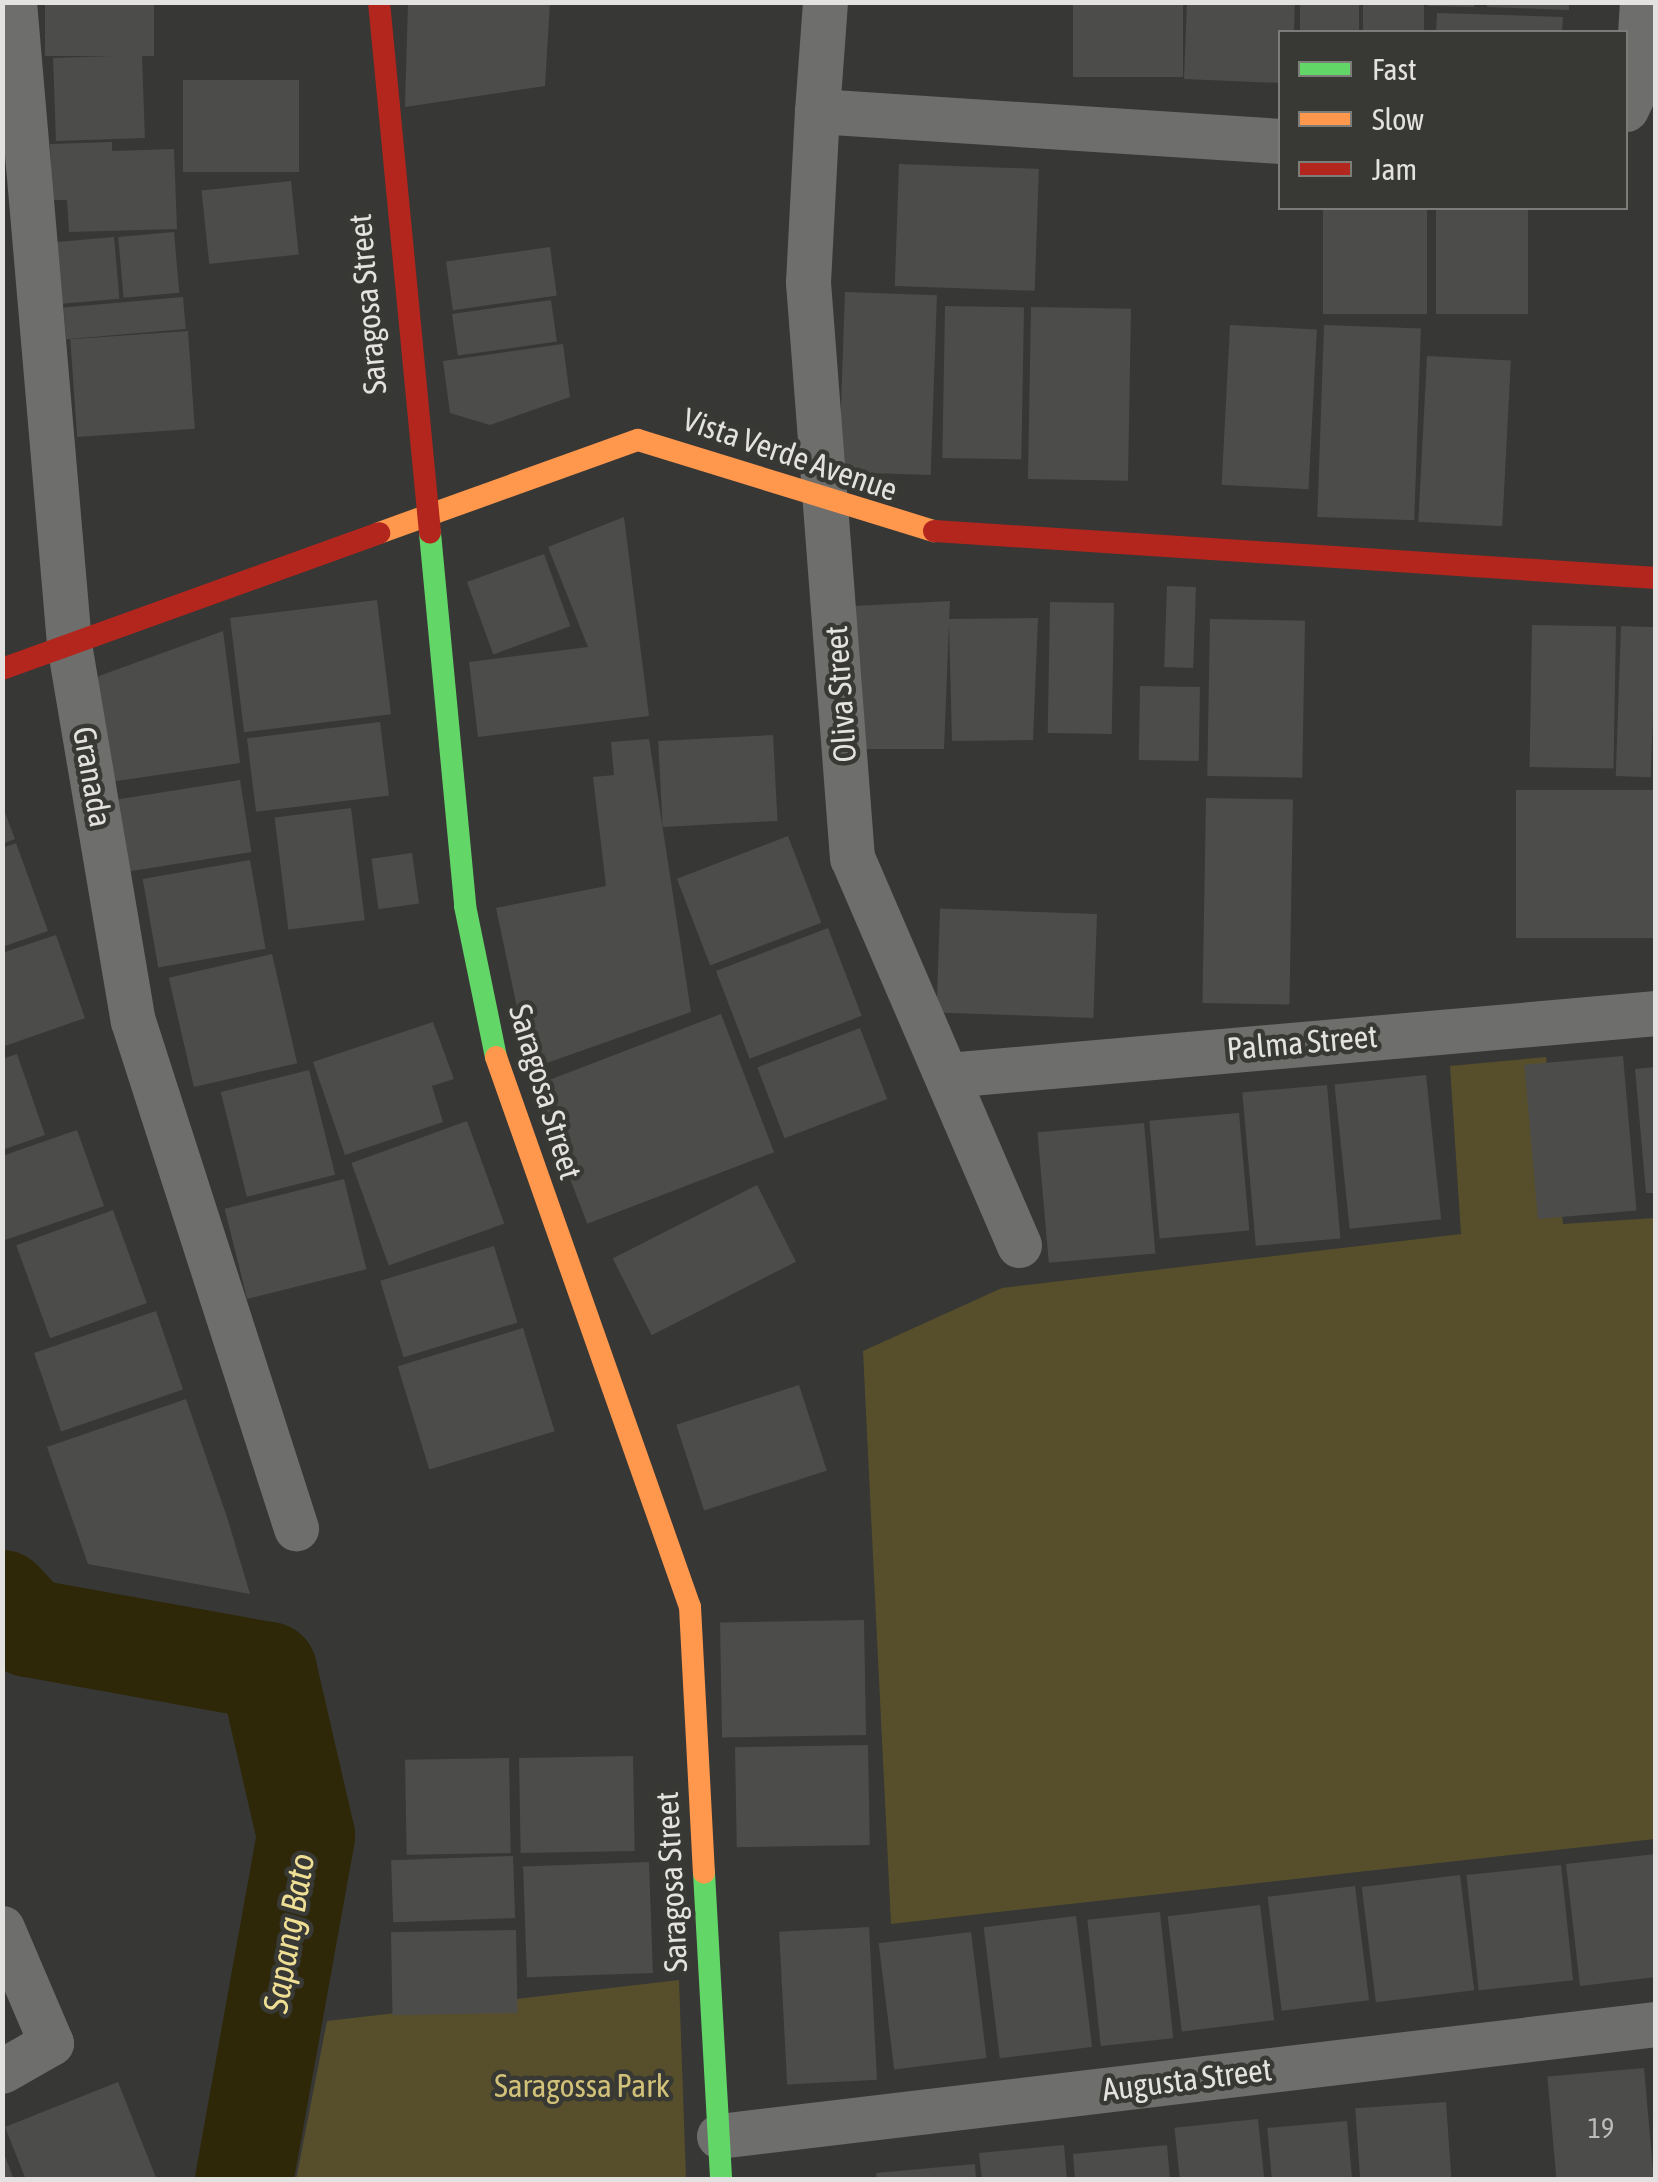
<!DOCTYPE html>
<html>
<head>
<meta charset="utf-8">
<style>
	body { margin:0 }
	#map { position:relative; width:1658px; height:2182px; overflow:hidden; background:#373735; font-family:"Asap Condensed",sans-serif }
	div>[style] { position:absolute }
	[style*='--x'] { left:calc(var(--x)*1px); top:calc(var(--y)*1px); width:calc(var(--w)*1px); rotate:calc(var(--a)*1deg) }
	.green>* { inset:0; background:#574f2b }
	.river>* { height:98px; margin:-49px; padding:0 49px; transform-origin:49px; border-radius:49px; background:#2e2808 }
	.building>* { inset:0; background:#4c4c4a; transform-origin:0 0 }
	.street>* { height:45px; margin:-22.5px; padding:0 22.5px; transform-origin:22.5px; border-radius:22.5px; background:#6e6e6d }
	.fast>* { height:22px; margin:-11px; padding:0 11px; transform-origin:11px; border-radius:11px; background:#63d668 }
	.slow>* { height:22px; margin:-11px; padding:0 11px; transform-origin:11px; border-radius:11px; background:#ff974d }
	.jam>* { height:22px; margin:-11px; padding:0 11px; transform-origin:11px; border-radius:11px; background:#b3261e }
	span { translate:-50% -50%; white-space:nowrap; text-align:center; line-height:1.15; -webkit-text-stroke:9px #383834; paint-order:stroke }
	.number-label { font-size:28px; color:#bdbcba }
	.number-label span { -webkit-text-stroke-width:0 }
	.street-label { font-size:32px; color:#e3e2e0 }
	.park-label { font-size:32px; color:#d2c279 }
	.water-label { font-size:35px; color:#efdf95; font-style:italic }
	.frame { position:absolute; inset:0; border:5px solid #e3e2e0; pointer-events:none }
	.legend { position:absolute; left:1278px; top:30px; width:350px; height:180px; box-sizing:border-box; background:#383834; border:2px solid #7c7c79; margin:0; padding:12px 18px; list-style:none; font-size:30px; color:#e3e2e0 }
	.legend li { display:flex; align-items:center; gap:20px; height:50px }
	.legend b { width:50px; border:2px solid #7c7c79 }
</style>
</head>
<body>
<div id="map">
	<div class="green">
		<i style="clip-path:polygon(1546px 1057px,1563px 1224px,1655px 1218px,1655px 1839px,891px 1924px,863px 1351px,1002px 1288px,1461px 1234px,1450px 1066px)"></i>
		<i style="clip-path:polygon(679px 1980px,686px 2179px,296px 2180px,327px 2021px)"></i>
	</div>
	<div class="river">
		<i style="--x:2;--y:1599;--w:40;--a:47"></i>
		<i style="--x:29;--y:1628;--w:243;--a:10.2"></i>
		<i style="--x:268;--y:1671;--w:169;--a:77"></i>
		<i style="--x:306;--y:1836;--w:350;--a:100.2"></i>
	</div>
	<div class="building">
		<i style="left:45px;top:2px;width:109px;height:54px"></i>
		<i style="clip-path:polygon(408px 2px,550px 2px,545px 86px,405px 107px)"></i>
		<i style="left:1073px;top:2px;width:110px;height:75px"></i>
		<i style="clip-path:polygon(1187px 2px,1295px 2px,1294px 32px,1280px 32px,1280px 83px,1184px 79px)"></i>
		<i style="left:1300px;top:2px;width:59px;height:30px"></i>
		<i style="left:1363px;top:2px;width:61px;height:30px"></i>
		<i style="clip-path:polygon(1428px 2px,1475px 2px,1474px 7px,1428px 6px)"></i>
		<i style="clip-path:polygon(1487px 2px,1569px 2px,1569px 10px,1487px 7px)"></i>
		<i style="clip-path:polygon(1437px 13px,1563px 17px,1562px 32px,1436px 32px)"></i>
		<i style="left:142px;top:55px;width:83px;height:89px;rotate:88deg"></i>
		<i style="left:183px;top:80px;width:116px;height:92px"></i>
		<i style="clip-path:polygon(112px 142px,112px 151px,174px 149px,177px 229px,69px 232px,67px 200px,52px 200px,50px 144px)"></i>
		<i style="left:899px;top:164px;width:140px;height:122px;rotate:2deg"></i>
		<i style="left:291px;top:181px;width:74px;height:90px;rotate:84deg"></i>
		<i style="left:1323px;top:208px;width:104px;height:106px"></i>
		<i style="left:1436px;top:208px;width:92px;height:106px"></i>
		<i style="left:174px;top:232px;width:61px;height:56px;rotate:85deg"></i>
		<i style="left:114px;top:237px;width:62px;height:63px;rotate:85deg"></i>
		<i style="left:550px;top:247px;width:49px;height:105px;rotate:82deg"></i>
		<i style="left:845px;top:292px;width:92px;height:180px;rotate:2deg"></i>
		<i style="left:183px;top:297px;width:32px;height:120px;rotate:85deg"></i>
		<i style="left:551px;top:300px;width:42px;height:100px;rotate:82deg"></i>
		<i style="left:945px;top:306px;width:79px;height:152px;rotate:1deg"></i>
		<i style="left:1031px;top:307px;width:100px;height:172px;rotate:1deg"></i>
		<i style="left:1230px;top:325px;width:87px;height:160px;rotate:3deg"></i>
		<i style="left:1324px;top:325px;width:97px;height:192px;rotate:2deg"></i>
		<i style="left:188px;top:331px;width:98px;height:118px;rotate:86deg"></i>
		<i style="clip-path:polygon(563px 344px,570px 397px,490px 425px,450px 413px,443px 361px)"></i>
		<i style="left:1427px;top:356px;width:84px;height:166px;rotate:3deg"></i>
		<i style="clip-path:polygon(624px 517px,649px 716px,478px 737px,469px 662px,588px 647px,548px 547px)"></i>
		<i style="left:544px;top:554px;width:77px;height:82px;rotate:70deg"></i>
		<i style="left:1167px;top:586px;width:29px;height:81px;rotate:2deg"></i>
		<i style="left:377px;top:600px;width:115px;height:148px;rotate:83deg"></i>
		<i style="clip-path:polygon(950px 601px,949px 619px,1038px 618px,1033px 740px,952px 741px,949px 624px,944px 749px,854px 749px,853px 606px)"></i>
		<i style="left:1050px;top:602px;width:64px;height:131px;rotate:1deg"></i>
		<i style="left:1210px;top:619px;width:95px;height:157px;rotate:1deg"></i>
		<i style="left:1532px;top:625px;width:84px;height:142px;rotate:1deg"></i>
		<i style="left:1621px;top:626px;width:35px;height:150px;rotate:2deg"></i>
		<i style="clip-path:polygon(223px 631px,240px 763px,103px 783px,85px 707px,99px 676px)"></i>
		<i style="left:1140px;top:686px;width:60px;height:74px;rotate:1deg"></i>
		<i style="left:380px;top:722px;width:74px;height:134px;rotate:83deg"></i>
		<i style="left:773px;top:735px;width:86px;height:115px;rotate:87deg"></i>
		<i style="clip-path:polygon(649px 739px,691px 1012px,530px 1069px,496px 908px,606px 886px,593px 777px,614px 775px,611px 742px)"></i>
		<i style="left:240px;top:780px;width:73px;height:123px;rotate:81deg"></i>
		<i style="left:1656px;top:790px;width:148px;height:140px;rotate:90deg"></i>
		<i style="left:1206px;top:798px;width:87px;height:205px;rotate:1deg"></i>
		<i style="clip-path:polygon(2px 805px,15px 839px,2px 844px)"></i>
		<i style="left:351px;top:808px;width:113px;height:77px;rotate:83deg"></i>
		<i style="left:788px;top:836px;width:93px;height:119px;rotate:69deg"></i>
		<i style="clip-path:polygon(16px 843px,48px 931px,2px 947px,2px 848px)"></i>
		<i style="left:412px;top:853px;width:51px;height:41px;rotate:82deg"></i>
		<i style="left:250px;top:860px;width:90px;height:109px;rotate:80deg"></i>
		<i style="left:1097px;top:914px;width:104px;height:157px;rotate:92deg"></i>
		<i style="left:828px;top:928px;width:94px;height:120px;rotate:69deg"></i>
		<i style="clip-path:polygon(56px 935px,85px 1018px,2px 1047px,2px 953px)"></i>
		<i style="left:272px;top:954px;width:112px;height:106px;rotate:77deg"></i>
		<i style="left:721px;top:1014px;width:148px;height:200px;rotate:69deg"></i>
		<i style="clip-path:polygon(433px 1022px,454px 1079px,432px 1086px,443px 1122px,345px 1155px,313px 1062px)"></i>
		<i style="left:860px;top:1028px;width:76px;height:110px;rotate:69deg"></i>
		<i style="clip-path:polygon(17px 1054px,45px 1135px,2px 1150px,2px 1059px)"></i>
		<i style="left:1623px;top:1056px;width:155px;height:99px;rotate:85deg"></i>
		<i style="clip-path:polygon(1656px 1067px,1656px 1193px,1646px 1193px,1635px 1069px)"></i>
		<i style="left:309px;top:1070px;width:108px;height:91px;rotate:76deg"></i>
		<i style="left:1426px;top:1075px;width:145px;height:92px;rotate:84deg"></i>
		<i style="left:1327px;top:1085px;width:154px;height:85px;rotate:85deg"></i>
		<i style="left:1239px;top:1113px;width:118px;height:90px;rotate:85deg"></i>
		<i style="left:467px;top:1121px;width:109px;height:123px;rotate:70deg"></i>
		<i style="left:1144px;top:1123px;width:131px;height:107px;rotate:85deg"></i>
		<i style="clip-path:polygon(77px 1130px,104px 1206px,2px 1241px,2px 1156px)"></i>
		<i style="left:344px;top:1179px;width:93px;height:123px;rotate:76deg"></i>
		<i style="left:757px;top:1185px;width:86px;height:162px;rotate:63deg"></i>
		<i style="left:113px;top:1210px;width:99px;height:103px;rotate:70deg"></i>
		<i style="left:494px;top:1246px;width:80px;height:119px;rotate:73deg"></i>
		<i style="left:156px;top:1311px;width:83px;height:129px;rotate:71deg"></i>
		<i style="left:523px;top:1328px;width:108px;height:131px;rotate:73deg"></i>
		<i style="left:799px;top:1385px;width:90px;height:129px;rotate:72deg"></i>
		<i style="clip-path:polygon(186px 1399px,227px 1517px,250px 1594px,88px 1564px,47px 1447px)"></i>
		<i style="left:864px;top:1620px;width:115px;height:144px;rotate:89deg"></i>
		<i style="left:868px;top:1745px;width:100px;height:133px;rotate:89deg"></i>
		<i style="left:633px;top:1756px;width:95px;height:114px;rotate:89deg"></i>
		<i style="left:509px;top:1758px;width:95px;height:104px;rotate:89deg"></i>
		<i style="clip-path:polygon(1656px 1854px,1656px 1977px,1580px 1986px,1566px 1864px)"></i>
		<i style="left:513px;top:1856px;width:62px;height:122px;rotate:88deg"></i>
		<i style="left:649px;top:1862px;width:111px;height:126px;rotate:88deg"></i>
		<i style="left:1561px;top:1865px;width:116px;height:95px;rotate:84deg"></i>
		<i style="left:1460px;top:1875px;width:116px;height:99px;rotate:83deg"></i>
		<i style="left:1355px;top:1886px;width:115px;height:88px;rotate:83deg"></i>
		<i style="left:1260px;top:1905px;width:116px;height:93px;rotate:83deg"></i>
		<i style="left:1160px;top:1912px;width:127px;height:73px;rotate:84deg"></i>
		<i style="left:1076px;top:1916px;width:132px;height:93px;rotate:83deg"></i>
		<i style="left:869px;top:1927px;width:153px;height:90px;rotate:87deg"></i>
		<i style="left:516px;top:1930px;width:83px;height:125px;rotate:89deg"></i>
		<i style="left:971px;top:1932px;width:127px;height:93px;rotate:83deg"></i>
		<i style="left:1644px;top:2068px;width:112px;height:97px;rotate:85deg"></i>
		<i style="clip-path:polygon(118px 2082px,157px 2180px,26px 2180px,5px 2127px)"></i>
		<i style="left:1446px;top:2102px;width:78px;height:91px;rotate:86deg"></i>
		<i style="left:1258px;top:2119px;width:61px;height:84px;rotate:84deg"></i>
		<i style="left:1347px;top:2121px;width:59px;height:80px;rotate:85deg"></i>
		<i style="clip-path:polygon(1064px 2145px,1067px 2180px,982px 2180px,979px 2153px)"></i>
		<i style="clip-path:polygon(1167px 2145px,1170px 2180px,1075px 2180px,1073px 2154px)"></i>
		<i style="clip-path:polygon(2px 2151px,3px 2151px,14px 2180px,2px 2180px)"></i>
		<i style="clip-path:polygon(975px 2164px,976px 2180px,877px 2180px,876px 2173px)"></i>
	</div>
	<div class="street">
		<i style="--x:14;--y:2;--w:644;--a:85.1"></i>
		<i style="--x:69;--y:644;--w:382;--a:80.4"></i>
		<i style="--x:133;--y:1021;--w:533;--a:72.18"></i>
		<i style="--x:1626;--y:109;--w:26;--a:-65"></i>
		<i style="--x:1637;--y:85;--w:83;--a:-86.6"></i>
		<i style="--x:817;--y:111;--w:109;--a:-85.8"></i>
		<i style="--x:948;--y:1075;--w:711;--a:-5"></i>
		<i style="--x:1019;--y:1245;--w:421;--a:-113.3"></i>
		<i style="--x:852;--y:858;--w:578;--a:-94.37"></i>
		<i style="--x:808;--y:282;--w:171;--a:-87"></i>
		<i style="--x:817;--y:111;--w:464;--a:3.7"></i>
		<i style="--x:2;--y:1928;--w:125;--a:66.9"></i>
		<i style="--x:51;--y:2043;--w:56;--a:150.3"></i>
		<i style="--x:719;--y:2136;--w:944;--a:-6.82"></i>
	</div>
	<div class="fast">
		<i style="--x:430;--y:533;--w:375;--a:84.6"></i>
		<i style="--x:465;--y:906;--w:154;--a:78.4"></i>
		<i style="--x:704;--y:1873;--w:307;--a:86.8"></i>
	</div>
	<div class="slow">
		<i style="--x:379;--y:533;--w:275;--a:-19.8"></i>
		<i style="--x:638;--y:440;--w:310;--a:17.1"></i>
		<i style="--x:496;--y:1057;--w:583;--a:70.57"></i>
		<i style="--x:690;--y:1607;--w:266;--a:87"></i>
	</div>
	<div class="jam">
		<i style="--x:379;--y:2;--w:533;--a:84.51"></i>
		<i style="--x:934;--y:531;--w:724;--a:3.72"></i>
		<i style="--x:2;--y:669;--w:401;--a:-19.8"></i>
	</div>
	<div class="number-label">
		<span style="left:1601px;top:2128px">19</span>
	</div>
	<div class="street-label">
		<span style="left:368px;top:304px;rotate:-95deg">Saragosa Street</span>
		<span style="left:790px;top:455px;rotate:19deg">Vista Verde Avenue</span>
		<span style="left:841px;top:694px;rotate:-94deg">Oliva Street</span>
		<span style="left:92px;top:777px;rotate:80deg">Granada</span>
		<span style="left:1302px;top:1043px;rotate:-5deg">Palma Street</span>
		<span style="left:545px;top:1092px;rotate:73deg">Saragosa Street</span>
		<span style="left:672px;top:1882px;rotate:-93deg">Saragosa Street</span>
		<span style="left:1187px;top:2080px;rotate:-7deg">Augusta Street</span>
	</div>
	<div class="park-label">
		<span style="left:582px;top:2086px">Saragossa Park</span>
	</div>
	<div class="water-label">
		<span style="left:288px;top:1933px;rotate:-80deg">Sapang Bato</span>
	</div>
	<div class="frame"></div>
	<ul class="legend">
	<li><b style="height:12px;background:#63d668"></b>Fast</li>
	<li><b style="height:12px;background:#ff974d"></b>Slow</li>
	<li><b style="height:12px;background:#b3261e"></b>Jam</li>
	</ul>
</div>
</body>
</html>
